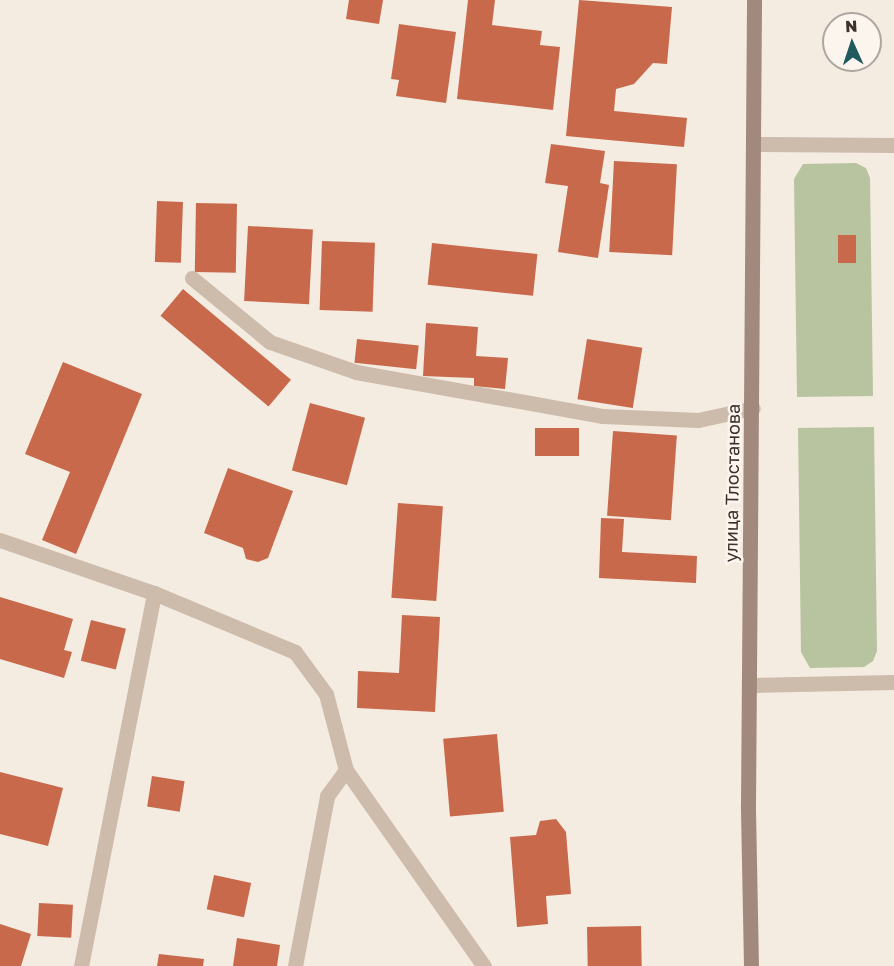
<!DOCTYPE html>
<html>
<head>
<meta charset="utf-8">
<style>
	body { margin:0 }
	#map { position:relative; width:894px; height:966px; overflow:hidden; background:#f4ebe1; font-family:"Golos Text",sans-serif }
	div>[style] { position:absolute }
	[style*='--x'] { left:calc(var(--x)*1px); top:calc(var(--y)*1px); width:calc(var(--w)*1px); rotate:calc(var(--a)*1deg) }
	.green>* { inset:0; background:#b8c4a0 }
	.building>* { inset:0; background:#c8694b; transform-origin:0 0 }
	.lane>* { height:15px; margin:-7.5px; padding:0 7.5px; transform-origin:7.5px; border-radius:7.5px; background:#cdbbac }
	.secondary>* { height:15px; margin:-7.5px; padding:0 7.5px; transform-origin:7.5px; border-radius:7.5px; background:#a18a7d }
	span { translate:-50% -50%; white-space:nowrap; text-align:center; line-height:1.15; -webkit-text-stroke:5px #fbf5ee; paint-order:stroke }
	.street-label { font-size:18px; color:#3b302b }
	.north { position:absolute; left:822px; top:12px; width:60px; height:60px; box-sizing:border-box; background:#fbf5ee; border:2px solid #aea6a0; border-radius:50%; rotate:357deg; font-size:16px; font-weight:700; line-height:24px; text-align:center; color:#3b302b }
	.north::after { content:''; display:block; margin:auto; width:21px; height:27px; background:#1f5a5e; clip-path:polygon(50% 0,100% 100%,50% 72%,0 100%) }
</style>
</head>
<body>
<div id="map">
	<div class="green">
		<i style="clip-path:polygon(856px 163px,866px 168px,870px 178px,873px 396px,797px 397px,794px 179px,803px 164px)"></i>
		<i style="clip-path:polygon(874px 427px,877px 651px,873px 661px,864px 667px,810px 668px,801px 652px,798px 428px)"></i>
	</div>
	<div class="building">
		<i style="clip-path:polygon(349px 0,383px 0,379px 24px,346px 19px)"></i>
		<i style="clip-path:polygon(468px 0,495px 0,492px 25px,542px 31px,540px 45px,560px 47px,553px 110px,457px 99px)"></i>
		<i style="clip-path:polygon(579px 0,672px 7px,667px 64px,653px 63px,634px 84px,616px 89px,614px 111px,687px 118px,684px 147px,566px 136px)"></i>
		<i style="clip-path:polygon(399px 24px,456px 32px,446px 103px,396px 96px,399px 80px,391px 79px)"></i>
		<i style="clip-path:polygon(551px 144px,605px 151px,600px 183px,609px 185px,598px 258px,558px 252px,568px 186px,545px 183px)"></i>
		<i style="left:614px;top:161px;width:63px;height:91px;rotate:3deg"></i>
		<i style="left:157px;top:201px;width:26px;height:61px;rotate:2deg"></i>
		<i style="left:196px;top:203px;width:41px;height:69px;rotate:1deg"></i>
		<i style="left:248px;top:226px;width:65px;height:75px;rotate:3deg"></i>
		<i style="left:838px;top:235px;width:18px;height:28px"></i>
		<i style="left:322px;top:241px;width:53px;height:69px;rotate:2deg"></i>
		<i style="left:432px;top:243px;width:106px;height:42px;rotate:6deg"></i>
		<i style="left:183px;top:289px;width:141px;height:35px;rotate:40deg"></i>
		<i style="clip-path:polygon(426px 323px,478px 327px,476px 356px,508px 358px,505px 389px,474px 386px,474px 378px,423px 376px)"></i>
		<i style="left:357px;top:339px;width:62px;height:24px;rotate:6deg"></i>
		<i style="left:587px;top:339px;width:56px;height:61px;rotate:9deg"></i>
		<i style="clip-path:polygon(63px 362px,142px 394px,76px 554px,42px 540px,70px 472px,25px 454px)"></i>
		<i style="left:310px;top:403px;width:57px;height:70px;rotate:15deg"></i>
		<i style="left:535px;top:428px;width:44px;height:28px"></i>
		<i style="left:613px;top:431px;width:64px;height:85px;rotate:4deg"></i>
		<i style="clip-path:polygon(228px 468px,293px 491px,268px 558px,258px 562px,246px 559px,243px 548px,204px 533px)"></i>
		<i style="left:398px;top:503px;width:45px;height:95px;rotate:4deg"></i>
		<i style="clip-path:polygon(601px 518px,624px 519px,622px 552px,697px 556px,696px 583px,599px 578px)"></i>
		<i style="clip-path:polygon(0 597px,73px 619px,64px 650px,72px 652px,64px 678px,0 659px)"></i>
		<i style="clip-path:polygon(402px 615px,440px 617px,435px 712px,357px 708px,358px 671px,399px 673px)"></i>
		<i style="left:91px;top:620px;width:36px;height:42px;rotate:14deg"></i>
		<i style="left:497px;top:734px;width:78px;height:54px;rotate:85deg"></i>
		<i style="clip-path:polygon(0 772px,63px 788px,48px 846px,0 834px)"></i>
		<i style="left:152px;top:776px;width:33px;height:31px;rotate:9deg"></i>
		<i style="clip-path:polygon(556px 819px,566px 832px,571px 894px,546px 896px,548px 924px,517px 927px,510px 837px,536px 835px,540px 821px)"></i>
		<i style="left:214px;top:875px;width:38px;height:35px;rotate:12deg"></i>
		<i style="left:39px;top:903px;width:34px;height:33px;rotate:3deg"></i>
		<i style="clip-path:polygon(0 924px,31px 934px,21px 966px,0 966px)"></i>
		<i style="left:641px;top:926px;width:40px;height:54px;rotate:89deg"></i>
		<i style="clip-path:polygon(237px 938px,280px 945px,277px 966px,233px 966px)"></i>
		<i style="clip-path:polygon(159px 954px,204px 959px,203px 966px,157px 966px)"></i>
	</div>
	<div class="lane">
		<i style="--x:754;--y:144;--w:140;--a:0.4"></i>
		<i style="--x:192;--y:278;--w:101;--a:39.4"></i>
		<i style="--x:270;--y:342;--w:91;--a:19.2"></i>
		<i style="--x:356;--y:372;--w:251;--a:10.1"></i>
		<i style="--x:603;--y:416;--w:95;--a:2.4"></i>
		<i style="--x:698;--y:420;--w:56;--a:-12.3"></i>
		<i style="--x:0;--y:540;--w:163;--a:19"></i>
		<i style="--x:154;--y:593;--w:153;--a:22.7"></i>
		<i style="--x:295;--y:652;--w:52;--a:53.6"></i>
		<i style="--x:326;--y:694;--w:79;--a:75.3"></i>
		<i style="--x:346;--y:770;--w:240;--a:54.9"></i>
		<i style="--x:749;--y:685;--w:145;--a:-1.2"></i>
		<i style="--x:81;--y:966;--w:380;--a:-78.9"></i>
		<i style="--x:295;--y:966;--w:173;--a:-79.3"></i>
		<i style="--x:327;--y:796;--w:32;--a:-54"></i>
	</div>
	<div class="secondary">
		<i style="--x:751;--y:966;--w:161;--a:-91.1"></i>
		<i style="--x:748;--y:805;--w:805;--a:-89.57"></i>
	</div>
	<div class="street-label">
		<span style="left:732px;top:483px;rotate:-89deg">улица Тлостанова</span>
	</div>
	<div class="north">N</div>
</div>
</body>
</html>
